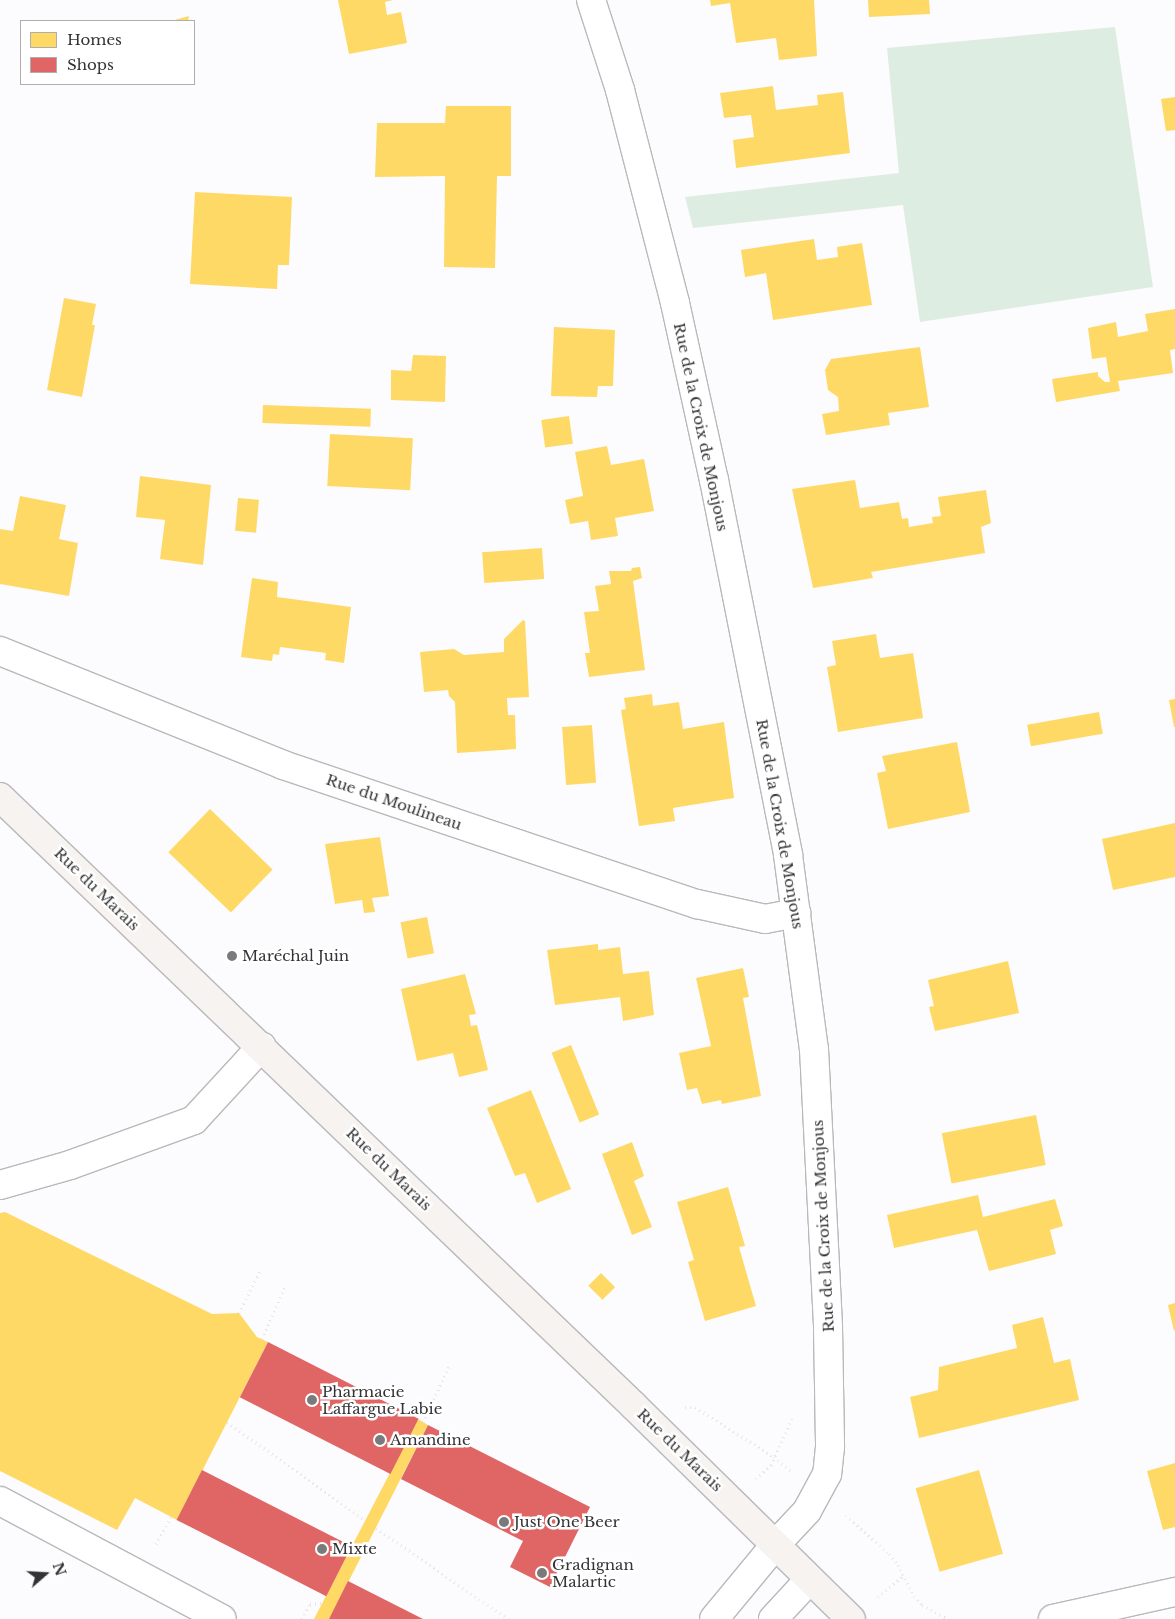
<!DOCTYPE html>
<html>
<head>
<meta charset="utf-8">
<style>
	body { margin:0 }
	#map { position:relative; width:1175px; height:1619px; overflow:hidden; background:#fcfcfe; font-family:"Libre Baskerville",serif }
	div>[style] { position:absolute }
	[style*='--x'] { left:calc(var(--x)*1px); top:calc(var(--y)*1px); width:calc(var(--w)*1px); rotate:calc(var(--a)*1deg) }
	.green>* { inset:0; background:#deede2 }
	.homes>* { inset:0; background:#ffd966; transform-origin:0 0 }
	.shops>* { inset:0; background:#e06666; transform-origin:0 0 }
	.path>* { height:3px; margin-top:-1.5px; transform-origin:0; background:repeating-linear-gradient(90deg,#e6e6e7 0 1px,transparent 0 5px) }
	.roads { filter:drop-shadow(1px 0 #b9b9bb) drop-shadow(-1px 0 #b9b9bb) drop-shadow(0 1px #b9b9bb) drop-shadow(0 -1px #b9b9bb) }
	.minor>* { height:28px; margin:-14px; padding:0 14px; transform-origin:14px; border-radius:14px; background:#fff }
	.major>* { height:28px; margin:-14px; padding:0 14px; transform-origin:14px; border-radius:14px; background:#f6f3f0 }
	.dots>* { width:14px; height:14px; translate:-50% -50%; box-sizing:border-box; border:2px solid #fff; border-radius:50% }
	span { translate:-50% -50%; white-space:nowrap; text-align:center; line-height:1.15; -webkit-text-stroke:5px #fff; paint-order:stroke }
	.street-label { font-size:15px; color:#343436 }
	.poi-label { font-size:15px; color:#343436 }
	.left { translate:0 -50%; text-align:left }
	.legend { position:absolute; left:20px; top:20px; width:175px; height:65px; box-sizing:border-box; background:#fff; border:1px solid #aeaeaf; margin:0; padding:6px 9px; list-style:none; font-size:15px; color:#343436 }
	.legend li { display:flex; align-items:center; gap:10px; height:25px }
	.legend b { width:25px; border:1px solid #aeaeaf }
	.north { position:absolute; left:20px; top:1549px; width:50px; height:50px; -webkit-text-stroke:4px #fff; paint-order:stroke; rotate:71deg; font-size:14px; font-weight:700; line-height:20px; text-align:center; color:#343436 }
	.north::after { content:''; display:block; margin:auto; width:18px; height:22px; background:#343436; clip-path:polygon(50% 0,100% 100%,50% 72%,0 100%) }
</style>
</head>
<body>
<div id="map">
	<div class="green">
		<i style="clip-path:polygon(1115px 27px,1153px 287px,920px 322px,903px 205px,693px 228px,685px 197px,899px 173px,887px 48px)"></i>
	</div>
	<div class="homes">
		<i style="clip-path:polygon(338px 0,393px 0,385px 2px,387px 15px,401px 12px,407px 43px,349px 54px)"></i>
		<i style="clip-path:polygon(710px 0,814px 0,817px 56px,779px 60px,776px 38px,736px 43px,730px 3px,711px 6px)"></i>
		<i style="clip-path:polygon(868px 0,929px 0,930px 14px,869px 17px)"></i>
		<i style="clip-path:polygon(189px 16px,188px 21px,171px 21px)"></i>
		<i style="clip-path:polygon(773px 86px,776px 110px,818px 105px,817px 95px,843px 92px,850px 153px,736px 168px,733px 140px,754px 137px,751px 115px,724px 118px,720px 93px)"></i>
		<i style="clip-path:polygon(1175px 97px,1175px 130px,1166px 131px,1161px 99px)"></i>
		<i style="clip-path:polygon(446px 106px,511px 106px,511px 176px,497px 176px,495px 268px,444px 267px,445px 176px,375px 177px,377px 123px,445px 123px)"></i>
		<i style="clip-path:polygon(195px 192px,292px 197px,289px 265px,278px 265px,277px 289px,190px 284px)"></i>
		<i style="clip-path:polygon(814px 239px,817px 260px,838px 257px,837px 247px,862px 243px,872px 305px,773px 320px,766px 273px,745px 277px,741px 250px)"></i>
		<i style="clip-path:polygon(64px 298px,96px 304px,92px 325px,95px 325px,82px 397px,47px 390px)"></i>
		<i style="clip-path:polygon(1175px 309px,1175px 349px,1170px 350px,1173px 373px,1118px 381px,1120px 391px,1056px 402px,1052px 379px,1098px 372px,1098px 376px,1105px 382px,1110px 382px,1106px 357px,1092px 359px,1088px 328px,1116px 322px,1118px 337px,1148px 331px,1145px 314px)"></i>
		<i style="clip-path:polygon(554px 327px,615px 330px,613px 386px,598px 386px,597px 397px,551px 396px)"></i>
		<i style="clip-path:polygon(920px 347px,929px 407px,888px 413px,890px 425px,826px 435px,822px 414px,839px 411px,838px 397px,828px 390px,825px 370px,831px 359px)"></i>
		<i style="clip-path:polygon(413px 355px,446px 356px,445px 402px,391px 400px,391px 370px,411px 371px)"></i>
		<i style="left:263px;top:405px;width:108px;height:18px;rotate:2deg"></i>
		<i style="left:569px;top:416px;width:28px;height:28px;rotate:82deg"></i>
		<i style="left:330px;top:434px;width:83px;height:52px;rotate:3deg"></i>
		<i style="clip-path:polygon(607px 446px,611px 465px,644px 459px,654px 511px,615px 518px,618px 536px,591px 540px,588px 521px,570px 524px,565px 500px,583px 496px,575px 452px)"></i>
		<i style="clip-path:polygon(140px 476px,211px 485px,203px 565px,160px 559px,165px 520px,136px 517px)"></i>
		<i style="clip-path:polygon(855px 480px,860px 508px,899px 502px,902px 519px,908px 518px,909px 527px,933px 523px,932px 517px,941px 516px,938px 497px,986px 490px,991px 523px,981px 527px,985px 553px,871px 572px,873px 578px,813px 588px,792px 489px)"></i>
		<i style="clip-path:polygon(20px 496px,66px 505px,59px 539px,78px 543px,69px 596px,0 584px,0 529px,13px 531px)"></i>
		<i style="left:238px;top:498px;width:21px;height:33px;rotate:5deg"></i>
		<i style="left:542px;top:548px;width:31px;height:60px;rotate:86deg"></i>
		<i style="clip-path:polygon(640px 567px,642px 578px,633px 581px,645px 670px,589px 677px,585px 653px,590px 653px,584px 612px,599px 611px,595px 586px,611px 584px,609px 571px,631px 571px,632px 568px)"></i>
		<i style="clip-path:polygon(252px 578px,278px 582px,277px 597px,351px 607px,344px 663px,325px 660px,326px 653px,280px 647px,279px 655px,273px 654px,272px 661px,241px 657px)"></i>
		<i style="clip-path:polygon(523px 620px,525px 621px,529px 697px,507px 698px,508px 715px,515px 715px,516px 749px,457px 753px,455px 702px,449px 696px,448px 690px,424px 692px,420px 652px,454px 649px,464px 655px,504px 652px,504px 639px)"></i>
		<i style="clip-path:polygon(876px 634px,880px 658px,913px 653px,923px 718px,838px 732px,827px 667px,836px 665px,832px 641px)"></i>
		<i style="clip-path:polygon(652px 694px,653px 706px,679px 702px,683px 729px,724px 722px,734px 798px,673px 808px,675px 821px,639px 826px,621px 710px,626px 709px,624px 698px)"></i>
		<i style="clip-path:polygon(1175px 699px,1175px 727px,1174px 727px,1169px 700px)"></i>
		<i style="left:1099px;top:712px;width:22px;height:73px;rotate:80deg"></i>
		<i style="left:592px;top:725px;width:58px;height:30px;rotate:86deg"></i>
		<i style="clip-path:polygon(957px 742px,970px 812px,888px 829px,877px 773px,886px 771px,882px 756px)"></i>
		<i style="left:210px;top:809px;width:87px;height:60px;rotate:44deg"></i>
		<i style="clip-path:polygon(1175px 823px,1175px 877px,1113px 890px,1102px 839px)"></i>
		<i style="clip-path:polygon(380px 837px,389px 896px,372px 898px,375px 912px,364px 913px,362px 900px,335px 904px,325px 844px)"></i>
		<i style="left:427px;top:917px;width:37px;height:27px;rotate:79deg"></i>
		<i style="clip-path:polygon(598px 944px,598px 950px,620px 947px,623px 974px,649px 971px,654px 1015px,623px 1021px,620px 997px,555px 1005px,547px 950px)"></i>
		<i style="clip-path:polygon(1008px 961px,1019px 1013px,935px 1031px,929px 1007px,934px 1006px,928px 980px)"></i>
		<i style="clip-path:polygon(743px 968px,749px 997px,743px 998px,761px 1096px,722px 1104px,721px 1100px,702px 1104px,697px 1088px,687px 1090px,679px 1053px,711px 1046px,696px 978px)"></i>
		<i style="clip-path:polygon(465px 974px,476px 1014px,469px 1015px,471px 1026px,477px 1025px,488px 1070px,459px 1077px,453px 1053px,417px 1061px,401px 989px)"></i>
		<i style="left:571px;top:1045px;width:75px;height:21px;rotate:68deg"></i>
		<i style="clip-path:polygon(531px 1090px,571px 1189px,537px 1203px,525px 1173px,515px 1176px,487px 1108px)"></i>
		<i style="left:1036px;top:1115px;width:51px;height:96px;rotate:79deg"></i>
		<i style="clip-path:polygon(632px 1142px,644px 1176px,634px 1181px,652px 1227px,632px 1235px,602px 1154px)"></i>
		<i style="clip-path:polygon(728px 1187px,745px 1246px,739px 1247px,756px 1306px,705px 1321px,688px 1262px,694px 1260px,677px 1202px)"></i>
		<i style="clip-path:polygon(978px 1195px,983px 1217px,1055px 1199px,1063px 1226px,1050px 1230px,1056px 1254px,989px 1271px,977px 1230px,894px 1248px,887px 1215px)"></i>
		<i style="clip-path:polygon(5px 1212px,212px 1314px,239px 1313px,257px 1337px,268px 1342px,177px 1520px,135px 1498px,117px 1530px,0 1471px,0 1213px)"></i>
		<i style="left:601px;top:1273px;width:20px;height:18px;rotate:45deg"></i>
		<i style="clip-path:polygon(1175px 1303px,1175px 1330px,1174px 1331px,1168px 1305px)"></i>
		<i style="clip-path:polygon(1043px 1317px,1054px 1363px,1070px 1359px,1079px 1400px,919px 1438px,910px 1397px,938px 1390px,939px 1367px,1017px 1348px,1012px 1325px)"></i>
		<i style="clip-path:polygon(418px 1419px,428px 1425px,331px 1616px,329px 1619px,314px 1619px)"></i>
		<i style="clip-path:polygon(1175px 1463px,1175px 1527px,1163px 1530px,1147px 1471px)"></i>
		<i style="left:979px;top:1470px;width:87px;height:66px;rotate:74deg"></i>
	</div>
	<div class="shops">
		<i style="left:268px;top:1342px;width:169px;height:62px;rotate:27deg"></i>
		<i style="clip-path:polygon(428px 1425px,590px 1507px,550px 1587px,510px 1567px,523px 1541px,401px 1479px)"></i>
		<i style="left:202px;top:1470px;width:168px;height:56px;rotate:27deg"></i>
		<i style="clip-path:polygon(348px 1581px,423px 1619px,329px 1619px)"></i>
	</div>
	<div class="path">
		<i style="--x:239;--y:1313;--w:47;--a:-63.4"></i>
		<i style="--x:262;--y:1339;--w:60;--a:-66.4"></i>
		<i style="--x:685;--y:1407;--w:10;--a:0"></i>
		<i style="--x:695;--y:1407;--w:93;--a:32.3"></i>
		<i style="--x:774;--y:1457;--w:21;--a:39"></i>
		<i style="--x:227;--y:1422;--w:169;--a:35.4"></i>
		<i style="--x:423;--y:1422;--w:64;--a:-65"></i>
		<i style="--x:756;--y:1479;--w:21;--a:-43"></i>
		<i style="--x:771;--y:1465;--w:54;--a:-65.8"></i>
		<i style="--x:846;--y:1515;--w:58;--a:42.2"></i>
		<i style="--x:889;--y:1554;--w:14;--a:51"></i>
		<i style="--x:898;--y:1565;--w:35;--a:63"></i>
		<i style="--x:914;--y:1596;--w:12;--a:48"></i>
		<i style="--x:922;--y:1605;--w:30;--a:28"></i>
		<i style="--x:376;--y:1528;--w:160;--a:34.6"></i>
		<i style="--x:156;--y:1544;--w:31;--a:-61"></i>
		<i style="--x:878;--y:1597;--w:33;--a:-40"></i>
		<i style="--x:302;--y:1619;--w:17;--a:-62"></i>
		<i style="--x:310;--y:1604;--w:12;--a:-5"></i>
	</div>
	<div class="roads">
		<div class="minor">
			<i style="--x:591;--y:0;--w:95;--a:72.1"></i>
			<i style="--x:620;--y:90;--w:220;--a:75.5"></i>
			<i style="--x:675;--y:303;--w:181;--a:77.6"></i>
			<i style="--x:714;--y:480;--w:382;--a:78.8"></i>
			<i style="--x:788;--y:855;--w:196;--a:82.4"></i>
			<i style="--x:814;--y:1049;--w:279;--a:87.1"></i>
			<i style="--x:828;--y:1328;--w:119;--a:89"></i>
			<i style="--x:830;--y:1447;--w:27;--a:96"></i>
			<i style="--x:827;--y:1474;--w:42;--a:118.4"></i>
			<i style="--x:807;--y:1511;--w:45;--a:133.2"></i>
			<i style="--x:776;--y:1544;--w:97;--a:129.6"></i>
			<i style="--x:0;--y:651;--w:305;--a:21.9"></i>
			<i style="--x:283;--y:765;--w:437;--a:18.6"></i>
			<i style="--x:697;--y:904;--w:70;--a:12.4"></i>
			<i style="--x:765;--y:919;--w:32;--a:-11"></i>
			<i style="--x:0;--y:1185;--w:73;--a:-15.9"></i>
			<i style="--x:70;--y:1165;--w:132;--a:-19.9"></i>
			<i style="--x:194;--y:1120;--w:100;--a:-47.4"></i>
			<i style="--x:0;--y:1501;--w:251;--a:28"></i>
			<i style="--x:773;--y:1619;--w:54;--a:-47.2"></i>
			<i style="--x:1053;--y:1619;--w:125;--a:-12.5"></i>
		</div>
		<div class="major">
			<i style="--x:0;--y:797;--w:879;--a:43.85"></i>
			<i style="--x:634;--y:1406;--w:304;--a:44.5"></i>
		</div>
	</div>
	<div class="dots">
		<i style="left:232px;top:956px;background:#7a7a7c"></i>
		<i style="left:312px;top:1400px;background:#7a7a7c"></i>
		<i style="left:380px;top:1440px;background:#7a7a7c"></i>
		<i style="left:504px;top:1522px;background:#7a7a7c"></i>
		<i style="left:322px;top:1549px;background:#7a7a7c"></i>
		<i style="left:542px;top:1573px;background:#7a7a7c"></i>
	</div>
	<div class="street-label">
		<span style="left:701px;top:427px;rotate:78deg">Rue de la Croix de Monjous</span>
		<span style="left:394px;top:802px;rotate:19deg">Rue du Moulineau</span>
		<span style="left:780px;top:824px;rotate:80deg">Rue de la Croix de Monjous</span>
		<span style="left:97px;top:889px;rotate:44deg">Rue du Marais</span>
		<span style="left:389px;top:1169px;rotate:44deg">Rue du Marais</span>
		<span style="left:823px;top:1226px;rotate:-93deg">Rue de la Croix de Monjous</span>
		<span style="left:680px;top:1450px;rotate:44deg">Rue du Marais</span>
	</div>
	<div class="poi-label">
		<span class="left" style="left:242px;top:956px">Maréchal Juin</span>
		<span class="left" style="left:322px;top:1400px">Pharmacie<br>Laffargue Labie</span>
		<span class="left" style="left:390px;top:1440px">Amandine</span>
		<span class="left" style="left:514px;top:1522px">Just One Beer</span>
		<span class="left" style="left:332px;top:1549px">Mixte</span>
		<span class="left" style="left:552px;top:1573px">Gradignan<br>Malartic</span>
	</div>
	<ul class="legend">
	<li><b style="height:14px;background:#ffd966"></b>Homes</li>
	<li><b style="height:14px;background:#e06666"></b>Shops</li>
	</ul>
	<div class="north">N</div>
</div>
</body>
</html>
